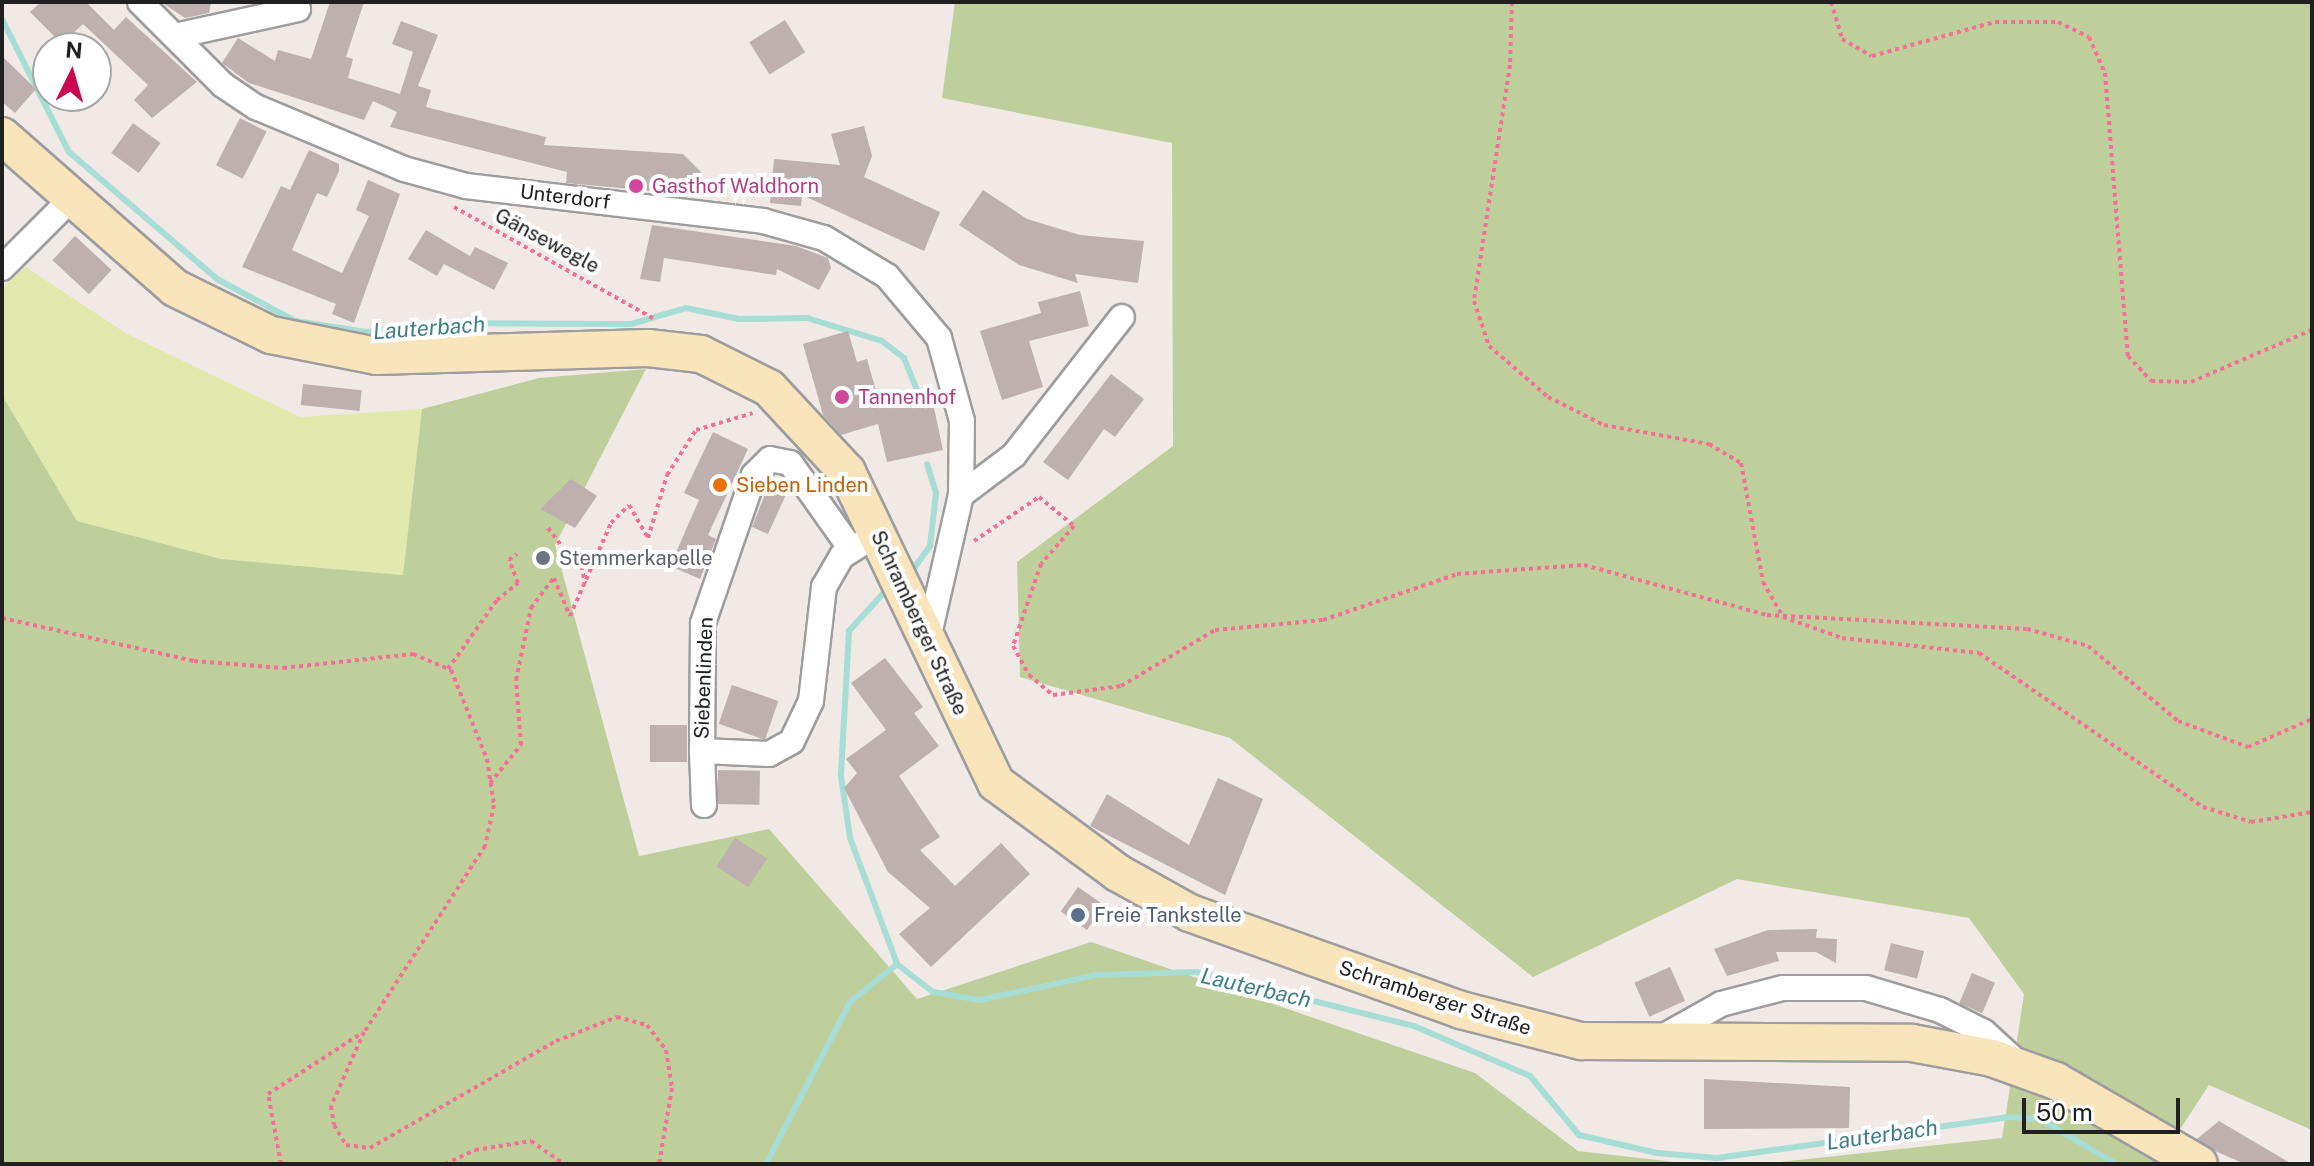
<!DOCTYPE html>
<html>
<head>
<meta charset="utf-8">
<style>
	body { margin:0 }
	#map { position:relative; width:2314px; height:1166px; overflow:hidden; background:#f0e9e6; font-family:"Public Sans",sans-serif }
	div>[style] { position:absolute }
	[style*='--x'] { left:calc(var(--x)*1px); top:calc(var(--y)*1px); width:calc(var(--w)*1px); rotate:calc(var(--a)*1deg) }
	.grass>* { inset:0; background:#e2e9ad }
	.forest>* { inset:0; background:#becf9b }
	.stream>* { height:6px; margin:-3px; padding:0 3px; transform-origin:3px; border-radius:3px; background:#a7ddd4 }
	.building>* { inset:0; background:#bdb0af; transform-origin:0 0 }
	.path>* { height:4px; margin-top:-2px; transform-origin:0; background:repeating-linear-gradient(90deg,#f86f96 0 4px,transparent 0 8px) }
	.roads { filter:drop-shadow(2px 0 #9d9d9d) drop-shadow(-2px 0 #9d9d9d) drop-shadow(0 2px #9d9d9d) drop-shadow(0 -2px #9d9d9d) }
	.street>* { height:24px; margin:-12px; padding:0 12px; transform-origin:12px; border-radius:12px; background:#fff }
	.secondary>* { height:36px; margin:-18px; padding:0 18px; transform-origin:18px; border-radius:18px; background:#f9e4bb }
	.dots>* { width:22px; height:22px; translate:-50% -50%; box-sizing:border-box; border:4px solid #fff; border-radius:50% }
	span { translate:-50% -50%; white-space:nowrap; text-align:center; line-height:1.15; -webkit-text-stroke:8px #fff; paint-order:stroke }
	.hotel-label { font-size:20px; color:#b23c85 }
	.left { translate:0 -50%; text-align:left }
	.street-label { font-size:20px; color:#202020 }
	.food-label { font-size:20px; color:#c56008 }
	.worship-label { font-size:20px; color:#5b616d }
	.service-label { font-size:20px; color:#4e5e75 }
	.water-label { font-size:22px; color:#3e7e87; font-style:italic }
	.frame { position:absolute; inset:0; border:4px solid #202020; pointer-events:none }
	.north { position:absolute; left:32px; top:32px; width:80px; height:80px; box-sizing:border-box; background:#fff; border:2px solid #a6a6a6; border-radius:50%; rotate:5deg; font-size:22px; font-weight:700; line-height:32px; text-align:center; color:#202020 }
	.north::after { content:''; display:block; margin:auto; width:28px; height:36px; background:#cc0350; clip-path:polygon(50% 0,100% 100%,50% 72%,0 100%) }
	.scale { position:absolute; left:2022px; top:1098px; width:158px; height:36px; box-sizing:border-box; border:4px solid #202020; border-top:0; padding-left:10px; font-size:24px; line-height:28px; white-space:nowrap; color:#202020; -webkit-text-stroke:6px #fff; paint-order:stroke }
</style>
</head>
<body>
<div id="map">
	<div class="grass">
		<i style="clip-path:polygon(26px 267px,127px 334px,300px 417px,422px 409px,403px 575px,221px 559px,77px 521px,2px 395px,2px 288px)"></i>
	</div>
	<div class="forest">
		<i style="clip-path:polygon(955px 2px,2312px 2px,2312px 1130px,2209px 1085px,2177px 1134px,2016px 1047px,2024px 994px,1969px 918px,1737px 879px,1533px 977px,1230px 738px,1020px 677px,1017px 562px,1173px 446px,1172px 143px,942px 98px)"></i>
		<i style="clip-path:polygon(646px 369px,555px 545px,639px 856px,769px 829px,917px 999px,1091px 942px,1475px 1073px,1578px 1151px,1692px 1164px,2px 1164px,2px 395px,77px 521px,221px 559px,403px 575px,422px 409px,539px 378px)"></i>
		<i style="clip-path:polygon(2011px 1081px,2168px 1164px,1763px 1164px,2002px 1138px)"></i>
	</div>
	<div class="stream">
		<i style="--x:2;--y:19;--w:149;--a:63.3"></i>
		<i style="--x:69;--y:152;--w:195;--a:40.6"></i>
		<i style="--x:217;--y:279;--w:89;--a:28.3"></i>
		<i style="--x:295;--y:321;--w:72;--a:8.8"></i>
		<i style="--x:366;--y:332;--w:66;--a:-7.9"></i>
		<i style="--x:431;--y:323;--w:200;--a:0.3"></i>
		<i style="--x:631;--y:324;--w:57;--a:-16.2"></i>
		<i style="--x:686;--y:308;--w:54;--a:11.7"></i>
		<i style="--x:739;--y:319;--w:68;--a:-0.8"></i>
		<i style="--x:807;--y:318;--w:78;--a:17"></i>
		<i style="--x:882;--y:341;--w:28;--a:38"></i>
		<i style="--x:904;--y:358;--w:35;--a:68"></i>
		<i style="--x:909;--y:575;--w:36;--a:-54"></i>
		<i style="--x:930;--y:546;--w:53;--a:-83.5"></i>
		<i style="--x:936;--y:493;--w:30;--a:-107"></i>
		<i style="--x:889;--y:587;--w:59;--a:132.3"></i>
		<i style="--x:849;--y:631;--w:145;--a:93.2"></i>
		<i style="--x:841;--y:776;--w:63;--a:81.7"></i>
		<i style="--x:850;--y:838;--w:134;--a:69.5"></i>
		<i style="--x:897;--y:964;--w:46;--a:37.9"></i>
		<i style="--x:933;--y:992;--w:48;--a:9.7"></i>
		<i style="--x:980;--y:1000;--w:119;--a:-12.2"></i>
		<i style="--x:1096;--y:975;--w:101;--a:-1.7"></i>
		<i style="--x:1197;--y:972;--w:224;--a:14"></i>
		<i style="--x:1414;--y:1026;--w:126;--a:23.3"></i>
		<i style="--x:1530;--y:1076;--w:77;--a:50.3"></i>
		<i style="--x:1579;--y:1135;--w:80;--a:13"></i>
		<i style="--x:1657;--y:1153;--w:60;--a:4.8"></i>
		<i style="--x:1717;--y:1158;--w:293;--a:-8"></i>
		<i style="--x:2007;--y:1117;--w:33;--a:3"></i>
		<i style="--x:2040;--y:1119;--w:88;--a:30.6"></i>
		<i style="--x:766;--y:1164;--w:182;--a:-62.6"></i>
		<i style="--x:850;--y:1002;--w:60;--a:-39"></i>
	</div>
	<div class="building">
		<i style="clip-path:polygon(41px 2px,86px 2px,114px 30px,126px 17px,197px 82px,152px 118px,134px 100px,148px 85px,83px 24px,62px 44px,30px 12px)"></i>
		<i style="clip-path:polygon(161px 2px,211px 2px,209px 13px,185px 18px)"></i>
		<i style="clip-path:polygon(330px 2px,364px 2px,346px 57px,353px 59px,348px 78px,400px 94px,413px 52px,392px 44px,401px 21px,438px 35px,418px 86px,431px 90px,426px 107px,546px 137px,544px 145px,683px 154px,701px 172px,697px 195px,566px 183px,567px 172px,390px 127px,397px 112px,373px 101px,364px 120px,249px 83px,222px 63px,238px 38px,275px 61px,278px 50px,311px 59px)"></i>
		<i style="left:785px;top:20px;width:38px;height:42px;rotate:58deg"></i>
		<i style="clip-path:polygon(2px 56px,36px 89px,15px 113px,2px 102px)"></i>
		<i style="left:240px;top:118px;width:30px;height:53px;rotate:27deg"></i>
		<i style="left:133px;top:123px;width:34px;height:37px;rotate:36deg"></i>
		<i style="clip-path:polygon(864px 126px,872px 156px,864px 177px,940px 212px,924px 251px,802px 195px,801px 206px,770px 203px,774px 159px,840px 165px,831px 134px)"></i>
		<i style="clip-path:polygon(309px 150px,339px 164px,339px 171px,327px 197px,317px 193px,292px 250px,342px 273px,369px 216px,356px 210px,368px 180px,400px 194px,354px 323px,332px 314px,336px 304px,242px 267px,281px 186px,290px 190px)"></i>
		<i style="clip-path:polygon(983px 190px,1027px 219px,1080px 235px,1144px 241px,1138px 283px,1075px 274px,1078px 283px,1019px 265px,959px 225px)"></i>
		<i style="clip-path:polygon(652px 225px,796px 246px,828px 258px,831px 268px,819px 290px,777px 269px,776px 275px,664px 258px,660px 282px,640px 279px)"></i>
		<i style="clip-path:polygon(426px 230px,470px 256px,475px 247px,508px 263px,494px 290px,444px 264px,437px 276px,408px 259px)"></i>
		<i style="left:75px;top:236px;width:50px;height:33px;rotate:43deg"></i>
		<i style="clip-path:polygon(1080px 291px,1089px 326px,1029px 341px,1043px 387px,1002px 400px,980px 331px,1041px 313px,1038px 302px)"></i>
		<i style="clip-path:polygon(848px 331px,857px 362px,867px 359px,880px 405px,931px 394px,943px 450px,887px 462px,878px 424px,841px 435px,823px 415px,803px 344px)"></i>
		<i style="clip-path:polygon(1111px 374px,1144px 399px,1115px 437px,1104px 429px,1068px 480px,1043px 462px)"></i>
		<i style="left:303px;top:384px;width:59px;height:21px;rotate:6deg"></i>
		<i style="clip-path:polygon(713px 432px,748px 449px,708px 535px,716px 539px,700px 579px,670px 566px,699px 500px,684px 493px)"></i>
		<i style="clip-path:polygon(571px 479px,597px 496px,575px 528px,540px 509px)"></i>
		<i style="clip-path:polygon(771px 479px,789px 488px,768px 534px,752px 527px)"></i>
		<i style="clip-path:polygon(885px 658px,923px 707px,914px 713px,939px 746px,899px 776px,940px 837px,920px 850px,955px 886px,1001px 843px,1030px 874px,931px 967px,899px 934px,930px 908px,888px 872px,844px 788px,857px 773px,846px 759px,886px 730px,851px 683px)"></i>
		<i style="left:732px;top:685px;width:49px;height:41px;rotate:19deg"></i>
		<i style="left:687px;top:725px;width:37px;height:37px;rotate:90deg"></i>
		<i style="left:718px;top:770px;width:42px;height:34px;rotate:1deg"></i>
		<i style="clip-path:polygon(1218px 778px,1263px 799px,1225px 895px,1090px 826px,1107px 794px,1189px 845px)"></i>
		<i style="left:735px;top:838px;width:38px;height:34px;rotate:33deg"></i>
		<i style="left:1078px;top:887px;width:32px;height:30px;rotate:35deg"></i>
		<i style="clip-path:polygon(1817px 929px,1816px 938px,1837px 939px,1836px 963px,1816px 952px,1776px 952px,1779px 961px,1727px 976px,1714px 949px,1768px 930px)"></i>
		<i style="left:1891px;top:943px;width:34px;height:28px;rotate:14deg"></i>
		<i style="left:1670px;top:967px;width:37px;height:39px;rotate:66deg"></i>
		<i style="left:1972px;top:973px;width:25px;height:33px;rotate:23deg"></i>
		<i style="clip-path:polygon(1704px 1079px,1850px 1087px,1849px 1128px,1704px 1129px)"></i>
		<i style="clip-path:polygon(2219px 1121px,2292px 1164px,2245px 1164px,2215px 1151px,2197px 1139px)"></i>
	</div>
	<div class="path">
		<i style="--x:1512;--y:2;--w:63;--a:91.8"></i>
		<i style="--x:1510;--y:65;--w:239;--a:98.7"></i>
		<i style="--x:1474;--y:301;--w:47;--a:71.6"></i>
		<i style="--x:1489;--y:346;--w:78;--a:40.8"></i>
		<i style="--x:1548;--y:397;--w:63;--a:26.6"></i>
		<i style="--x:1604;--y:425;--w:107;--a:10.3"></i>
		<i style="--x:1709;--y:444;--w:37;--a:31"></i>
		<i style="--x:1741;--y:463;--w:121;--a:79.5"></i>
		<i style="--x:1763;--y:582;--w:40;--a:60.3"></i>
		<i style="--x:1783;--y:617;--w:63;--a:19.6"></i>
		<i style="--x:1842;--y:638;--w:138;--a:6.2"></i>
		<i style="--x:1979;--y:653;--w:272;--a:34.5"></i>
		<i style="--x:2203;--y:807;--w:50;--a:17.4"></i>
		<i style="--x:2251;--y:822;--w:62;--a:-9.3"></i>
		<i style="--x:1831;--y:2;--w:39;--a:73"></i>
		<i style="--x:1842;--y:39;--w:34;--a:30"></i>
		<i style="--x:1872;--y:56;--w:128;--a:-15.5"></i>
		<i style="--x:1995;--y:22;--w:63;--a:0"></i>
		<i style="--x:2058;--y:22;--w:34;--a:26"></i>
		<i style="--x:2089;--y:37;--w:39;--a:66"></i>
		<i style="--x:2105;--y:73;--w:284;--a:85.4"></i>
		<i style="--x:2128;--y:356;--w:34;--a:47"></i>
		<i style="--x:2151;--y:381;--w:40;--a:1.4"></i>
		<i style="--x:2191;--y:382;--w:132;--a:-23.3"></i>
		<i style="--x:454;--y:207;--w:231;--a:29.2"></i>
		<i style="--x:548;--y:528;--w:40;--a:53"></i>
		<i style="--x:572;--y:560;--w:8;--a:-14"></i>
		<i style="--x:580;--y:558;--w:26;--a:79"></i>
		<i style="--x:974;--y:541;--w:78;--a:-34.1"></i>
		<i style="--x:1039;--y:497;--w:45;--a:39.6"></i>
		<i style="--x:1074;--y:526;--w:50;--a:131"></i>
		<i style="--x:1041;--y:564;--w:87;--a:108.9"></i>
		<i style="--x:1013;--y:646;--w:33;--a:61"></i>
		<i style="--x:1029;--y:675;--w:31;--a:40"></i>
		<i style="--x:1053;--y:695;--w:69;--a:-7.5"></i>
		<i style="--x:1121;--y:686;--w:109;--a:-30.8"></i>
		<i style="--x:1215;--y:630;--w:108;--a:-5.3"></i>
		<i style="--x:1323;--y:620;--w:142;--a:-18.9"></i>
		<i style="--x:1457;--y:574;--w:127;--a:-4.1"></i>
		<i style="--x:1584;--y:565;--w:190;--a:15.3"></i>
		<i style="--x:1767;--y:615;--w:260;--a:3.1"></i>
		<i style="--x:2027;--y:629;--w:63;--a:15.6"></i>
		<i style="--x:2088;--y:646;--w:117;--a:39.8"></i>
		<i style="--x:2178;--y:721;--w:75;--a:20.4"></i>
		<i style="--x:2248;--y:747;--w:70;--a:-23.6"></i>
		<i style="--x:554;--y:578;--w:41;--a:67.2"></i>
		<i style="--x:570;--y:616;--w:102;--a:-66.2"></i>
		<i style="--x:611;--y:523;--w:25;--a:-45"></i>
		<i style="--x:629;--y:505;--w:38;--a:60"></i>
		<i style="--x:648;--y:538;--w:66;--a:-73.2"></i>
		<i style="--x:667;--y:475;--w:54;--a:-57.2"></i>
		<i style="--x:696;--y:430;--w:59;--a:-16.6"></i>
		<i style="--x:2;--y:618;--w:197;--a:12.6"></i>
		<i style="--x:194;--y:661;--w:89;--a:4.5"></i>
		<i style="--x:283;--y:668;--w:131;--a:-6.1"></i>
		<i style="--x:413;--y:654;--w:41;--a:22.8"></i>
		<i style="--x:451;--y:670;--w:96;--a:68"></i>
		<i style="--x:487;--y:759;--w:47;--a:81.3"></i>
		<i style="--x:494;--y:805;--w:42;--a:102.4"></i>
		<i style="--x:485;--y:846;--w:222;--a:123"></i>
		<i style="--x:364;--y:1032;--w:81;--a:114"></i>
		<i style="--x:331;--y:1106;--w:19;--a:81"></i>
		<i style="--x:334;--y:1125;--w:23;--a:59"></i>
		<i style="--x:346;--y:1145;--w:24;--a:7"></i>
		<i style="--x:370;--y:1148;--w:215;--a:-29.9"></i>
		<i style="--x:556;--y:1041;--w:66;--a:-21.5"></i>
		<i style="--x:617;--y:1017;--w:31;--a:15"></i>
		<i style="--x:647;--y:1025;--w:31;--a:53"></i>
		<i style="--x:666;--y:1050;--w:38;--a:81"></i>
		<i style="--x:672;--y:1088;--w:77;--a:99.7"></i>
		<i style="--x:448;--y:669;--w:85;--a:-54.6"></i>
		<i style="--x:497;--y:600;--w:27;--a:-39"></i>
		<i style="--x:518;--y:583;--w:25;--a:-111"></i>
		<i style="--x:509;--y:560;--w:10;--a:-37"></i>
		<i style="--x:490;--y:783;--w:49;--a:-50.8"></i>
		<i style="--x:521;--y:745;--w:65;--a:-94.4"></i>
		<i style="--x:516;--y:680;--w:74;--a:-78.2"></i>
		<i style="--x:531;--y:608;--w:38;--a:-53"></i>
		<i style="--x:281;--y:1164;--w:71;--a:-100.5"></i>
		<i style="--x:268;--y:1094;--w:112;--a:-33"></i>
		<i style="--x:445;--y:1164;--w:33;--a:-25"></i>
		<i style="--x:475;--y:1150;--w:57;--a:-9.1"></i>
		<i style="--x:531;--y:1141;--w:40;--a:34.9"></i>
	</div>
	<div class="roads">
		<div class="street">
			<i style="--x:140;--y:2;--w:117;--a:45"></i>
			<i style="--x:223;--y:85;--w:40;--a:34"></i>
			<i style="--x:256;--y:107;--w:160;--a:22.7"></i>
			<i style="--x:404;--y:169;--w:64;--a:15.3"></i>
			<i style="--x:466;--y:186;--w:299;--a:6.7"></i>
			<i style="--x:763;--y:221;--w:63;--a:15.6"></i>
			<i style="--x:824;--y:238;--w:74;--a:31.1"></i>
			<i style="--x:887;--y:276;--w:81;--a:50"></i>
			<i style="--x:939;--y:338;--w:86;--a:74.5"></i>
			<i style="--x:962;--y:421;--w:74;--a:90.8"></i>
			<i style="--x:961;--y:495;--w:152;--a:102.9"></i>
			<i style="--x:175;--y:36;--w:126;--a:-12.4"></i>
			<i style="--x:2;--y:268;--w:98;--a:-45"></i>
			<i style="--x:961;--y:495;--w:66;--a:-37"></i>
			<i style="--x:1014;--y:455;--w:175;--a:-52"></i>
			<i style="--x:851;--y:549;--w:105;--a:-125.3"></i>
			<i style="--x:790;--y:463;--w:20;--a:-169"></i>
			<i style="--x:770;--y:459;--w:23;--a:135"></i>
			<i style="--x:754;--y:475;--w:157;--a:109"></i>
			<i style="--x:703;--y:623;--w:128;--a:90.4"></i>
			<i style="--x:702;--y:751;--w:67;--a:2.6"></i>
			<i style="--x:769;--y:754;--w:26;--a:-29"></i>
			<i style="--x:792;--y:741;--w:44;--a:-64.6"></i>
			<i style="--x:811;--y:701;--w:115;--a:-83.5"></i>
			<i style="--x:824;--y:587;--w:36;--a:-60"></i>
			<i style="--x:842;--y:556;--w:41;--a:-32.2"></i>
			<i style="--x:702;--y:751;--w:54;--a:87.9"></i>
			<i style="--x:1659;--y:1039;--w:71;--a:-29.4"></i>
			<i style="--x:1721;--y:1004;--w:64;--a:-14.5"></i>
			<i style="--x:1783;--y:988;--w:83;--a:0"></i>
			<i style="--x:1866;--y:988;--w:77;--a:16.6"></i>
			<i style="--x:1940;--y:1010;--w:49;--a:26.6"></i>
			<i style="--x:1984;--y:1032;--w:46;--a:42.4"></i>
		</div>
		<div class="secondary">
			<i style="--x:2;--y:136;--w:230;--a:41.3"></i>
			<i style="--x:175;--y:288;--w:107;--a:26.1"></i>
			<i style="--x:271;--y:335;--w:107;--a:11.3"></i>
			<i style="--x:376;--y:356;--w:272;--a:-1.7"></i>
			<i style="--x:648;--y:348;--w:53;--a:6.5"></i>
			<i style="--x:701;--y:354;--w:76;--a:26.6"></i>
			<i style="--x:769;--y:388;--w:115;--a:47.1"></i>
			<i style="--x:847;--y:472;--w:345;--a:64.4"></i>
			<i style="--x:996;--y:783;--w:152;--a:36.4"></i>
			<i style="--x:1118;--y:873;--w:82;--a:29.1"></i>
			<i style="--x:1190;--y:913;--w:288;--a:19.7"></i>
			<i style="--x:1461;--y:1010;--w:124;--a:14.5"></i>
			<i style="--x:1581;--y:1041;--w:331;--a:0.3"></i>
			<i style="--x:1912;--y:1043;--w:81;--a:10.6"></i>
			<i style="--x:1992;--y:1058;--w:68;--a:19.8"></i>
			<i style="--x:2056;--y:1081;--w:165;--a:30.1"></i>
		</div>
	</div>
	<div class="dots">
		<i style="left:636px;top:186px;background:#d1479c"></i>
		<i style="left:842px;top:397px;background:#d1479c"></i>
		<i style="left:720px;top:485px;background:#e8710a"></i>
		<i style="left:543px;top:558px;background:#6b7280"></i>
		<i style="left:1078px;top:915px;background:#5c6f8a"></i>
	</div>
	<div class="hotel-label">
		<span class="left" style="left:652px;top:186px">Gasthof Waldhorn</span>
		<span class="left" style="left:858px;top:397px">Tannenhof</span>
	</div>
	<div class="street-label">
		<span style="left:565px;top:197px;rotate:7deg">Unterdorf</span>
		<span style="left:547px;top:241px;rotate:28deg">Gänsewegle</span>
		<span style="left:919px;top:623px;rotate:65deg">Schramberger Straße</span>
		<span style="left:704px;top:678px;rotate:-88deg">Siebenlinden</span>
		<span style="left:1435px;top:998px;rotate:18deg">Schramberger Straße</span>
	</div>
	<div class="food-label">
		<span class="left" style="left:736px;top:485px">Sieben Linden</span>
	</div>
	<div class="worship-label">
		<span class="left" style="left:559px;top:558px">Stemmerkapelle</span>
	</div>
	<div class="service-label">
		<span class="left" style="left:1094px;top:915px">Freie Tankstelle</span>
	</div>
	<div class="water-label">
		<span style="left:429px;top:328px;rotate:-4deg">Lauterbach</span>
		<span style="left:1256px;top:988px;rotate:13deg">Lauterbach</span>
		<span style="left:1882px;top:1135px;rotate:-8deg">Lauterbach</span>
	</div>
	<div class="frame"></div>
	<div class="north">N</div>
	<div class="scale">50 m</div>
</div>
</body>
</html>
